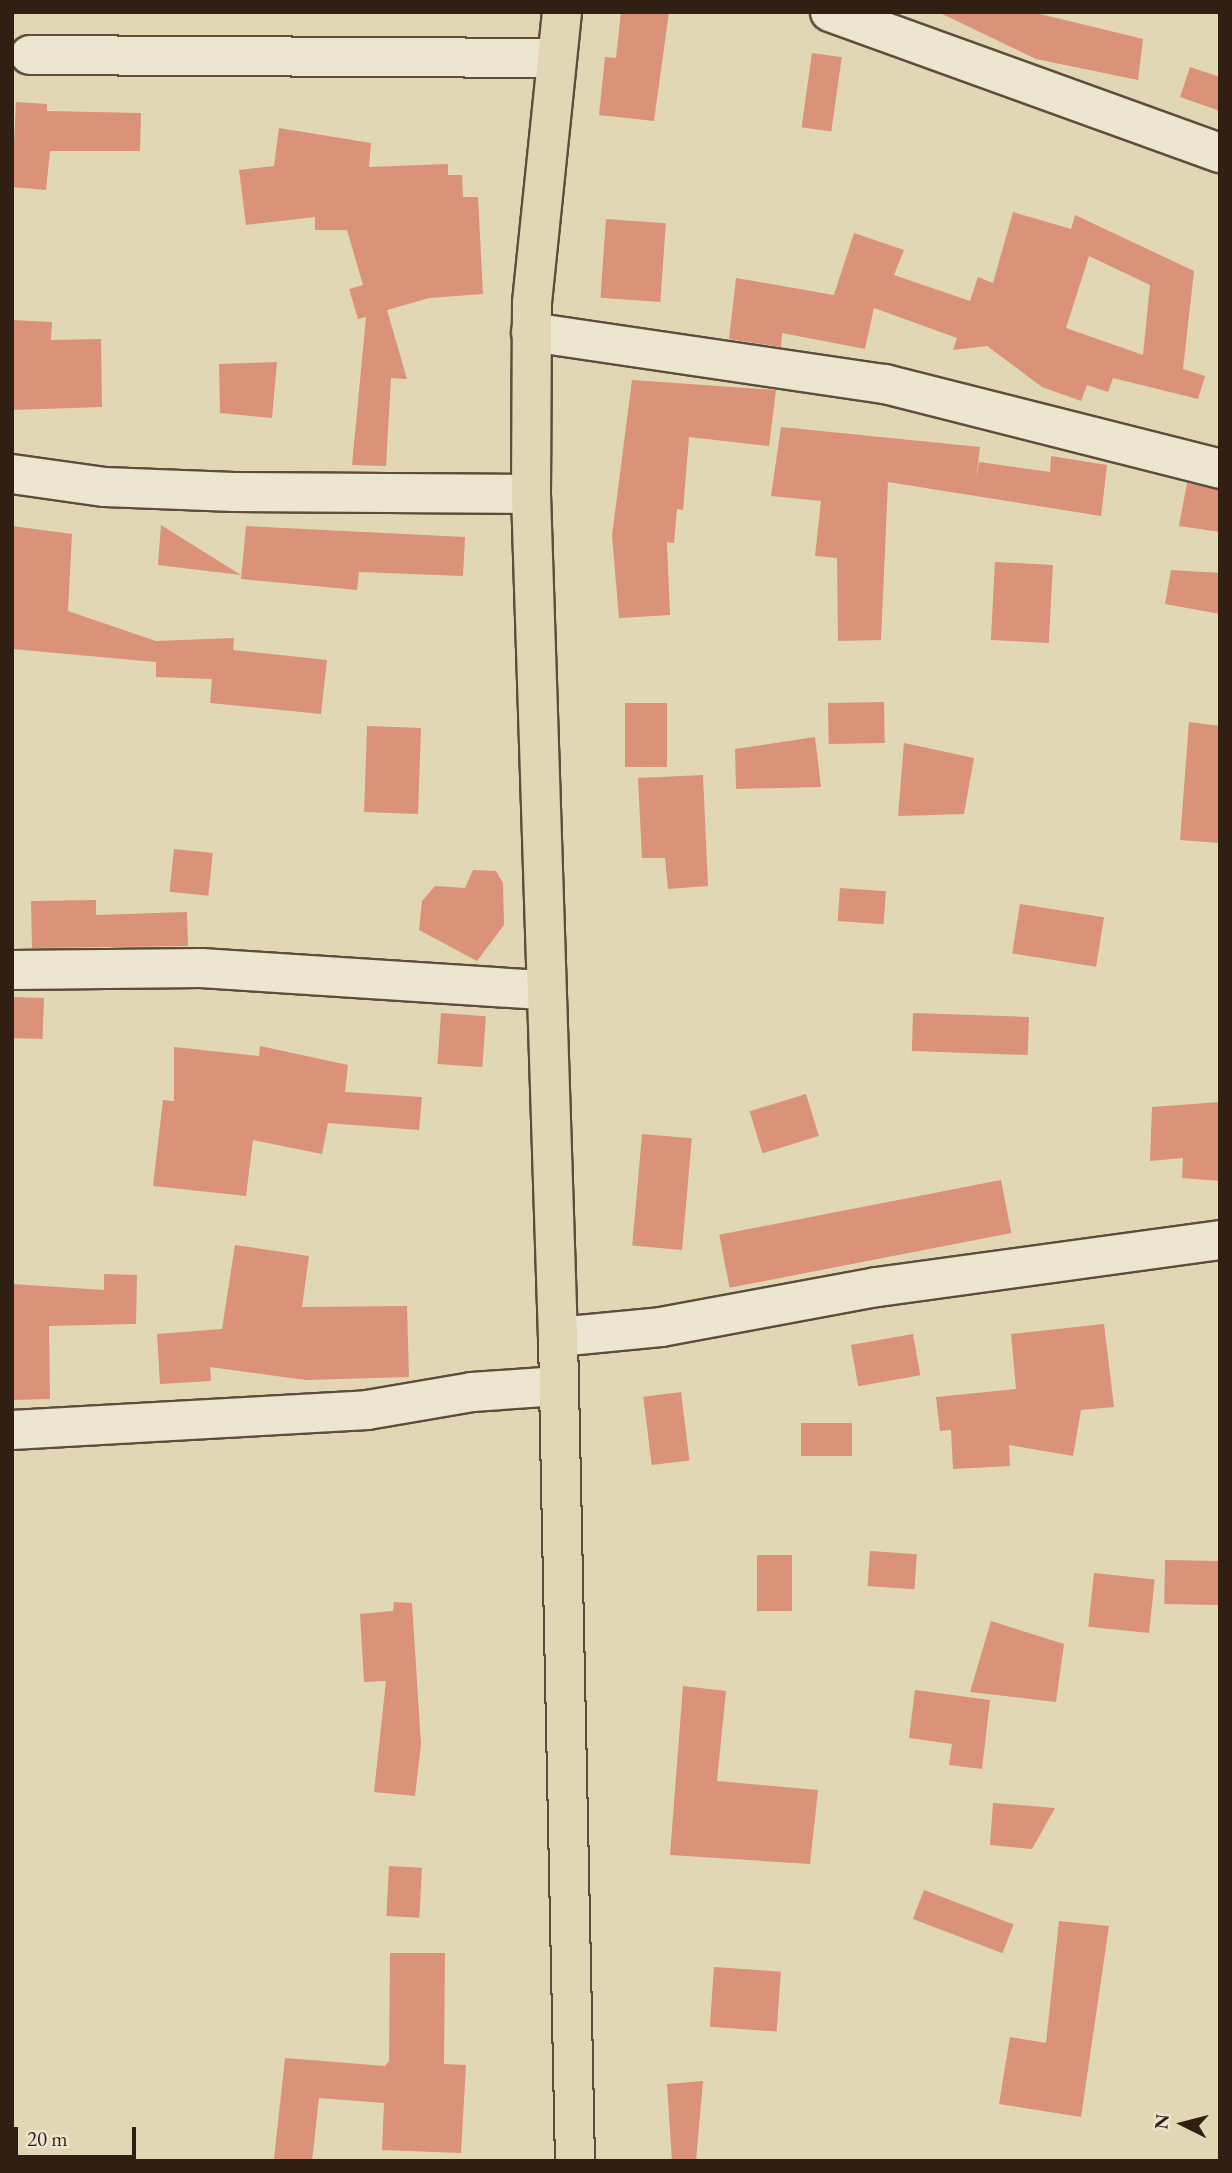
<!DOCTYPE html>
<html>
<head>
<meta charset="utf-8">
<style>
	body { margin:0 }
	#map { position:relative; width:1232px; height:2173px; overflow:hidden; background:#e1d7b5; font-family:"EB Garamond",serif }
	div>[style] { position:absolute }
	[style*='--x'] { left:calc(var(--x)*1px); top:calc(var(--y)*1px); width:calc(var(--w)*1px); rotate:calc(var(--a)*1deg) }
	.building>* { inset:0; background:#da9278; transform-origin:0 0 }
	.roads { filter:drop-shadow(2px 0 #5e4d3c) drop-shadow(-2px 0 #5e4d3c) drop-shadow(0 2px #5e4d3c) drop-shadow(0 -2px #5e4d3c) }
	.minor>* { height:38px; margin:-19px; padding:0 19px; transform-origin:19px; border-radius:19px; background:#ece5cf }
	.major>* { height:38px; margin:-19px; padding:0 19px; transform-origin:19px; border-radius:19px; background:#e1d7b5 }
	span { translate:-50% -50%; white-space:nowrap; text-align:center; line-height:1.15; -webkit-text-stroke:7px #ece5cf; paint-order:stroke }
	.frame { position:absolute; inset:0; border:14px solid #321f14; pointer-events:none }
	.north { position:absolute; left:1148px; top:2089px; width:70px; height:70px; -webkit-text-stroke:5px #ece5cf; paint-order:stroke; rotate:276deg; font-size:19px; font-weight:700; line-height:28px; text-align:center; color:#321f14 }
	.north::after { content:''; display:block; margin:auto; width:24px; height:32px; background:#321f14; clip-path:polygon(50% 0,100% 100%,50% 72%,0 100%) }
	.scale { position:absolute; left:14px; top:2127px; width:122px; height:32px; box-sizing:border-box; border:4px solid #321f14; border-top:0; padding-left:9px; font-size:21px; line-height:24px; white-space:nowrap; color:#321f14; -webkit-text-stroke:5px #ece5cf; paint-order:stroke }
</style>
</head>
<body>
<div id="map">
	<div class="building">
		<i style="clip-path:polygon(621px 12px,669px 12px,654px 121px,599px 115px,605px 57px,616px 58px)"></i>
		<i style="clip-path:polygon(938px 12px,1032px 12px,1143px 39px,1138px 80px,1036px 59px)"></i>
		<i style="left:812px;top:53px;width:30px;height:75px;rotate:8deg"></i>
		<i style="clip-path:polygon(1190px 67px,1220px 77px,1220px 111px,1180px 97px)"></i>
		<i style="clip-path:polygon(16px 102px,47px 104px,47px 111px,141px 113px,140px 151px,50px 151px,46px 190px,12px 187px)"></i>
		<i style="clip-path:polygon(279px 128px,371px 143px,369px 167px,448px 164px,448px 175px,462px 175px,463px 197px,478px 197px,483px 294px,429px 298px,387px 310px,407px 379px,391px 378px,386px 466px,352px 465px,366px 317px,358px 319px,349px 289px,363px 285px,347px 230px,315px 230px,315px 217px,246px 225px,239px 170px,274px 166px)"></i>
		<i style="clip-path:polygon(evenodd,1013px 212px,1071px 229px,1075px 215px,1194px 271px,1183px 369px,1205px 376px,1198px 399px,1113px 378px,1108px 392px,1087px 385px,1081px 401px,1042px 387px,987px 346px,953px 350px,957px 338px,874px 308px,865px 349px,782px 333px,781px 347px,729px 339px,736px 278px,834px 295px,854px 233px,904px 250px,894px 275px,970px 301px,978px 277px,993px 283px,1013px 212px,1089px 256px,1150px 285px,1143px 355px,1066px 328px,1089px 256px)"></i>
		<i style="left:606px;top:219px;width:60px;height:79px;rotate:4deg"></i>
		<i style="clip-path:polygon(12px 320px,52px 322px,51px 340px,101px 339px,102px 407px,12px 410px)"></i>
		<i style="clip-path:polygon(277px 362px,272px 418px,220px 413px,219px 364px)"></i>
		<i style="clip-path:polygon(632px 380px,776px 390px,769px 446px,689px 437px,683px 510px,677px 509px,674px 543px,667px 542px,670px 615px,619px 618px,612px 536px)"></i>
		<i style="clip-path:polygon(781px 427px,980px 447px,976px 480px,979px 462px,1050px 472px,1051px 456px,1107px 465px,1101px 516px,888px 482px,881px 640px,838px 641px,837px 558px,815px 556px,821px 501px,771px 496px)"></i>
		<i style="clip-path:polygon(1187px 483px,1220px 490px,1220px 532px,1179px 526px)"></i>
		<i style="clip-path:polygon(161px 525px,241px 575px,158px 565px)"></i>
		<i style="clip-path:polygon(12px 526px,72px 534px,68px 611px,156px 641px,234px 638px,233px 650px,327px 660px,321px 714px,210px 703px,212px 679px,156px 677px,156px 662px,12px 649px)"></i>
		<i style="clip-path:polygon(246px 526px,465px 537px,463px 576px,359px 572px,357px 590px,241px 579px)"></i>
		<i style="left:995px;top:562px;width:58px;height:78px;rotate:3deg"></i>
		<i style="clip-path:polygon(1171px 570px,1220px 573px,1220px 614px,1165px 604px)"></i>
		<i style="left:884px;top:702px;width:41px;height:56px;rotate:89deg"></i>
		<i style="left:667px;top:703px;width:64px;height:42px;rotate:90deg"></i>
		<i style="clip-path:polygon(1189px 722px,1220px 726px,1220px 843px,1180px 840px)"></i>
		<i style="left:421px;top:728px;width:86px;height:54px;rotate:92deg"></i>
		<i style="clip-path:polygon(815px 737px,821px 787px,736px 789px,735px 749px)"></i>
		<i style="clip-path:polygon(904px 743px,974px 758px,964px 814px,898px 816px)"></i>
		<i style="clip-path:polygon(703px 775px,708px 886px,668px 889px,665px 858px,642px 858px,638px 778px)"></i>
		<i style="left:174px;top:849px;width:39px;height:43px;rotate:6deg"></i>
		<i style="clip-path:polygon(473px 870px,496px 871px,503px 883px,504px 925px,477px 961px,419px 930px,422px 901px,435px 886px,465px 888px)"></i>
		<i style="left:840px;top:888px;width:46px;height:33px;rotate:4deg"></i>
		<i style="clip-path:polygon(96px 900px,96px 915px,187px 912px,188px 946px,32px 948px,31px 901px)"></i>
		<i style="left:1020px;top:904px;width:85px;height:50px;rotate:9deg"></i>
		<i style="left:12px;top:997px;width:32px;height:41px;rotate:2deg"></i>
		<i style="left:441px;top:1013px;width:45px;height:51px;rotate:4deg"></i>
		<i style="left:1029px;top:1017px;width:38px;height:116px;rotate:92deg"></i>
		<i style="clip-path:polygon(260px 1046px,348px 1065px,345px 1092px,422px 1097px,419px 1130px,328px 1123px,322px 1154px,253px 1140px,246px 1196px,153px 1186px,163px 1100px,174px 1101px,174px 1047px,259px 1056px)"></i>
		<i style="left:806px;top:1094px;width:44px;height:59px;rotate:73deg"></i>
		<i style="clip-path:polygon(1220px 1102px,1220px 1181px,1182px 1178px,1183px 1158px,1150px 1161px,1152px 1107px)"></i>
		<i style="left:642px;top:1134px;width:50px;height:112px;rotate:5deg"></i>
		<i style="left:1001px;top:1180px;width:54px;height:287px;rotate:79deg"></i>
		<i style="clip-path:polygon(235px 1245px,309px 1256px,302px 1307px,407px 1306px,409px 1377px,306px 1380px,210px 1367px,211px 1381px,160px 1384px,157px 1334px,222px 1329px)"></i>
		<i style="clip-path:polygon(104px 1274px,137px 1275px,136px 1324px,49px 1326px,50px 1399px,12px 1400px,12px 1284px,104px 1290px)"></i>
		<i style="clip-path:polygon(1104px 1324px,1114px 1407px,1081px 1410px,1073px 1456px,1009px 1445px,1010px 1466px,953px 1469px,951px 1430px,940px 1431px,936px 1397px,1016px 1389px,1011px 1334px)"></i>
		<i style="left:913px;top:1334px;width:42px;height:63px;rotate:80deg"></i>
		<i style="left:681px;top:1392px;width:69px;height:38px;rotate:83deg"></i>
		<i style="left:801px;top:1423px;width:51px;height:33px"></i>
		<i style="left:870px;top:1551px;width:47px;height:35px;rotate:4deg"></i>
		<i style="left:757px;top:1555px;width:35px;height:56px"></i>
		<i style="left:1165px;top:1560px;width:55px;height:44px;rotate:1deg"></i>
		<i style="left:1094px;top:1573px;width:61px;height:54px;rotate:6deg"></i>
		<i style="clip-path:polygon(394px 1602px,412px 1603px,421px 1744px,415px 1796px,374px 1792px,386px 1681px,364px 1682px,360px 1614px,393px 1611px)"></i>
		<i style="clip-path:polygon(991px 1621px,1064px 1644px,1056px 1702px,970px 1692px)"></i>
		<i style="clip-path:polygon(683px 1686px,726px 1691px,717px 1781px,818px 1790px,810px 1864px,670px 1855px)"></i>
		<i style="clip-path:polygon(915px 1690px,990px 1700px,982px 1769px,949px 1765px,952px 1744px,909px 1738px)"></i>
		<i style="clip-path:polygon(993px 1803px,1055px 1808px,1032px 1849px,990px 1845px)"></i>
		<i style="left:389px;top:1866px;width:33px;height:50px;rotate:3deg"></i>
		<i style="left:924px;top:1890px;width:96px;height:31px;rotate:21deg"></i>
		<i style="clip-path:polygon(1059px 1921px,1109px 1926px,1081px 2117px,999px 2104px,1010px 2037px,1046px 2043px)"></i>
		<i style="clip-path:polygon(390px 1953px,445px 1953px,444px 2064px,466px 2065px,461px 2153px,382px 2150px,384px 2103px,319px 2098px,312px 2161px,274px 2159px,285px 2058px,385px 2066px,389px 2061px)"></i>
		<i style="left:714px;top:1967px;width:67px;height:60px;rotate:4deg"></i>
		<i style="clip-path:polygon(703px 2081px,696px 2161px,672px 2161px,667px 2084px)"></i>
	</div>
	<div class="roads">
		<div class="minor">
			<i style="--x:830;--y:12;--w:415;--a:19.9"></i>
			<i style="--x:30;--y:55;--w:525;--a:0.33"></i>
			<i style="--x:531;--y:332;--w:358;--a:8.4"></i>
			<i style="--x:885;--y:384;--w:346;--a:14.2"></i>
			<i style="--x:12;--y:474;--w:94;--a:8"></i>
			<i style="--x:105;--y:487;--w:129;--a:2.2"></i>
			<i style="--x:234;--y:492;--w:297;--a:0.4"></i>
			<i style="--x:12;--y:970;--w:189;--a:-0.6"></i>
			<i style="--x:201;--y:968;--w:345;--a:3.7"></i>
			<i style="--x:558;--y:1337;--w:103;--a:-5.5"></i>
			<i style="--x:661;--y:1327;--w:220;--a:-10.5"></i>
			<i style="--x:877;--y:1287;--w:346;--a:-7.8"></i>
			<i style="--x:12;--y:1430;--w:356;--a:-3.2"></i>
			<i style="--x:367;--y:1410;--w:107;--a:-9.7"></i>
			<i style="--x:472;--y:1392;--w:86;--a:-4"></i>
		</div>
		<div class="major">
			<i style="--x:562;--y:12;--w:293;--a:95.9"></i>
			<i style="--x:532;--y:303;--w:191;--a:90.3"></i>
			<i style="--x:531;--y:494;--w:843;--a:88.17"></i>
			<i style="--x:558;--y:1337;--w:824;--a:88.82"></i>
		</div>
	</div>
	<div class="frame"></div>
	<div class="north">N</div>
	<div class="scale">20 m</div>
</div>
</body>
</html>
